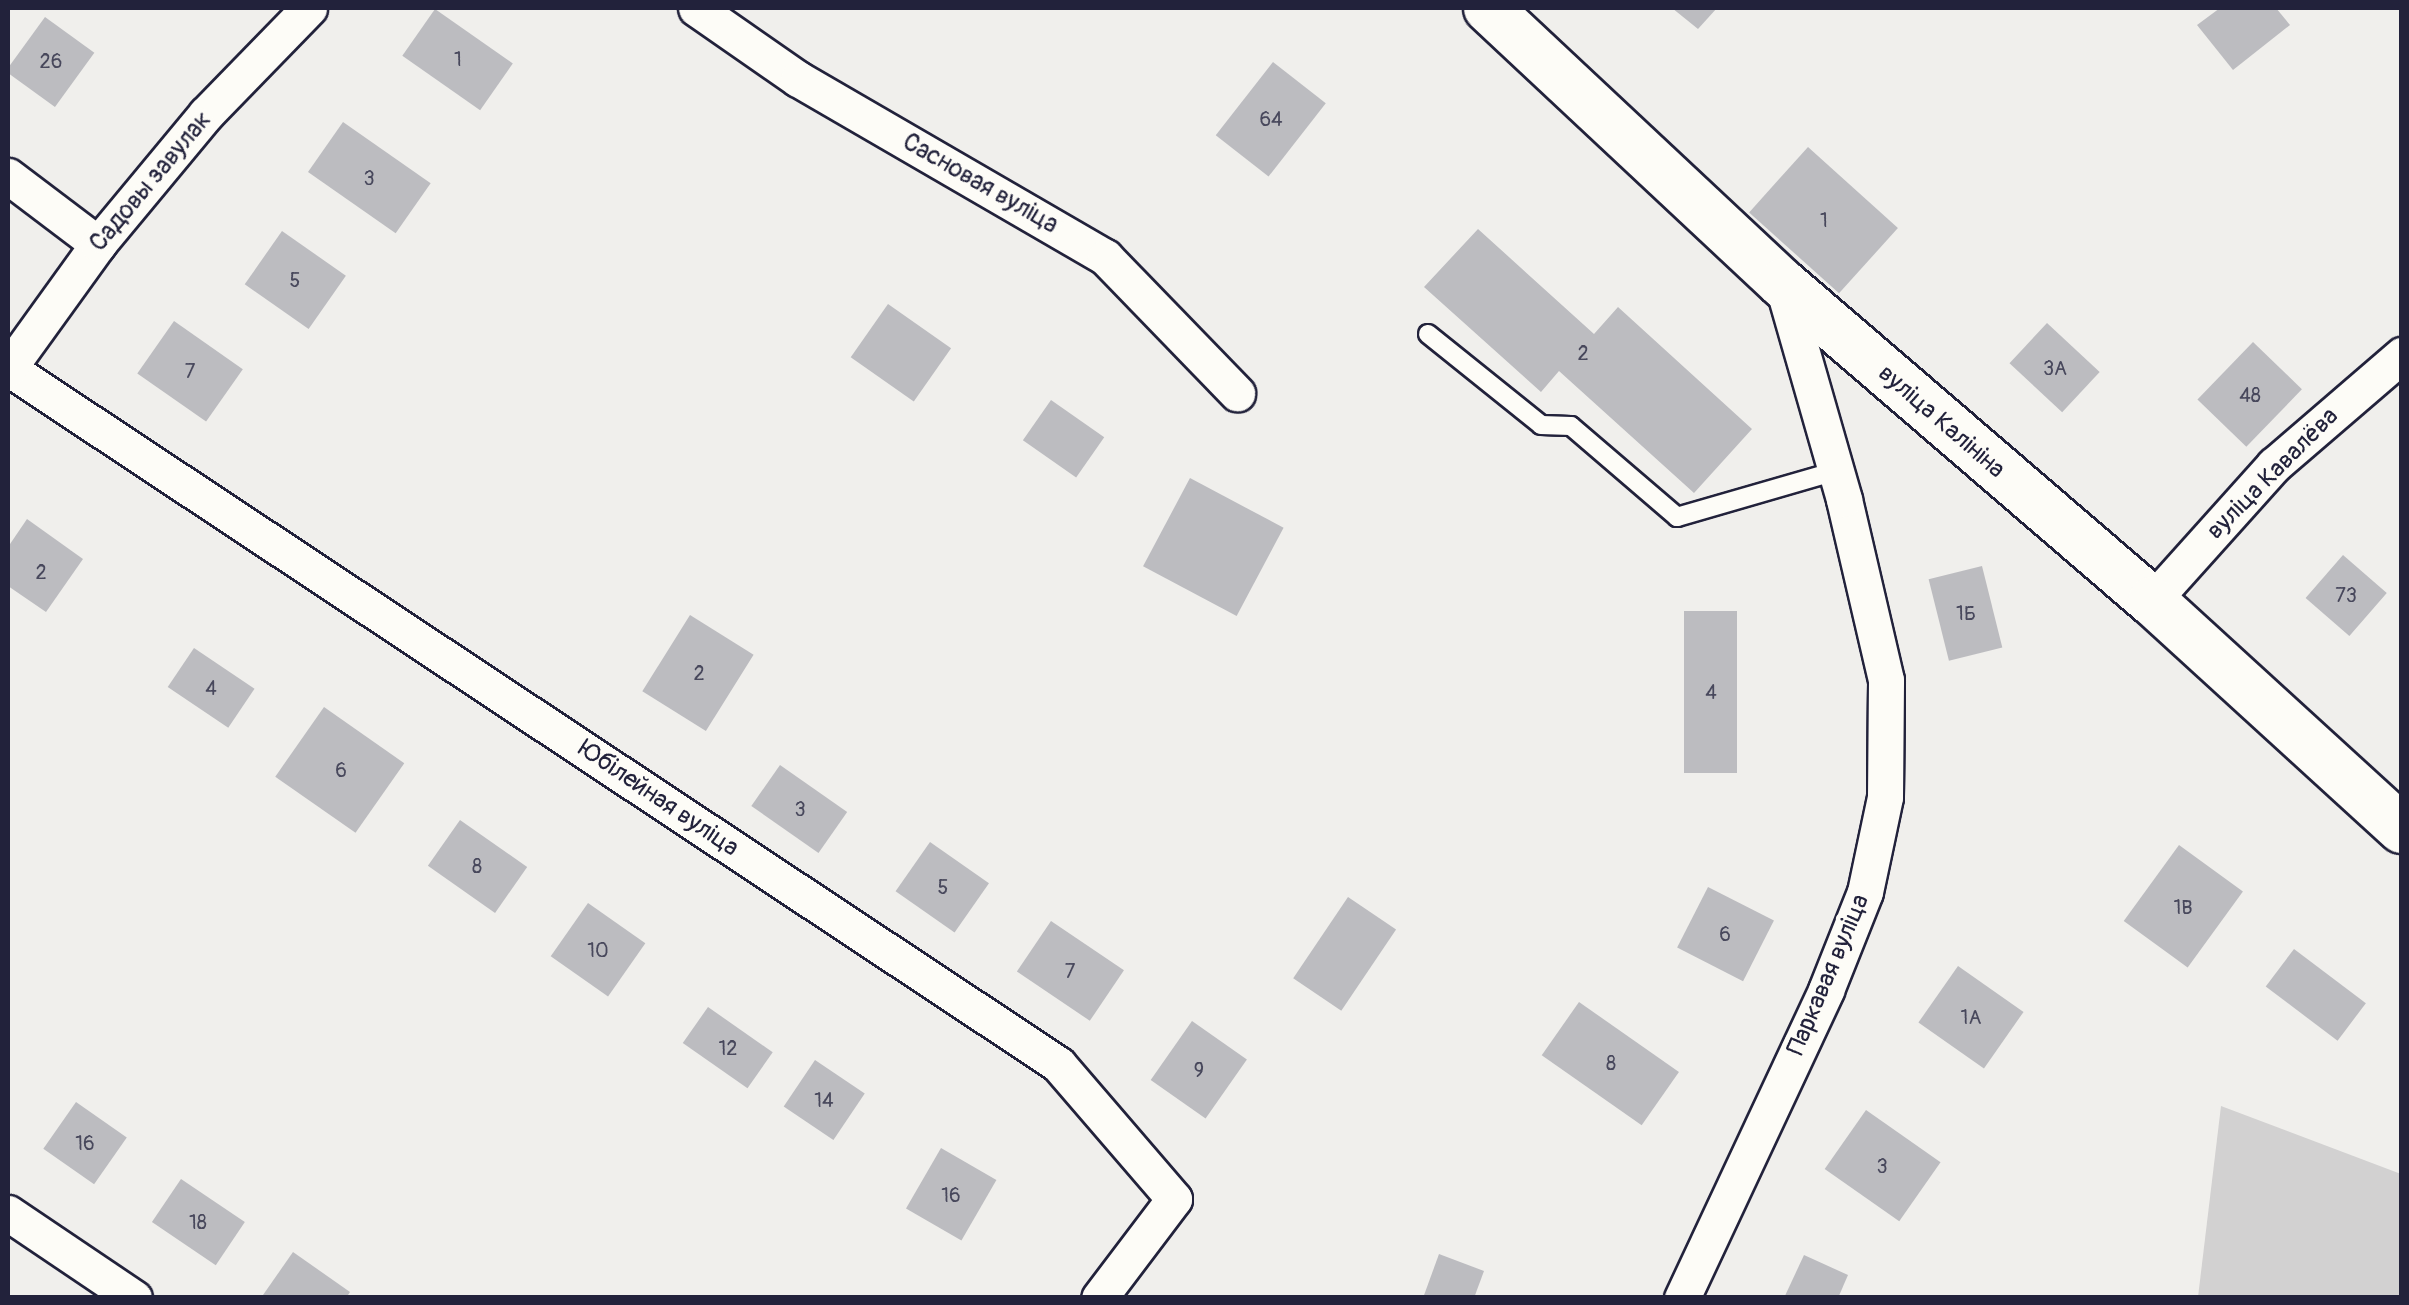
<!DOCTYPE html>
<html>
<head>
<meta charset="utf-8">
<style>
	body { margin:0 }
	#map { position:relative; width:2409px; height:1305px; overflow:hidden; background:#f0efec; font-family:Pangolin,sans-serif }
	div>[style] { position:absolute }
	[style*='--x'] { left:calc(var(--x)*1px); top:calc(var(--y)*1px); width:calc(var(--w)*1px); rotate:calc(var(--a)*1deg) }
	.green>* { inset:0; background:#d2d1d1 }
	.building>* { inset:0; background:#bcbcc0; transform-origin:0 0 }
	.roads { filter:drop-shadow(2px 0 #22223b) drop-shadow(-2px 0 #22223b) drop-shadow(0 2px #22223b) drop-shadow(0 -2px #22223b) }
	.lane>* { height:18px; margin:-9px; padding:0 9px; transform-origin:9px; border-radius:9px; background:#fdfcf7 }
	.street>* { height:35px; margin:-17.5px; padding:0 17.5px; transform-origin:17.5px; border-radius:17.5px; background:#fdfcf7 }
	.secondary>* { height:48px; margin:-24px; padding:0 24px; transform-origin:24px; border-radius:24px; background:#fdfcf7 }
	span { translate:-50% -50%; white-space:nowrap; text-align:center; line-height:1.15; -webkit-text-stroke:9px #fdfcf7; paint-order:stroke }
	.number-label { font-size:20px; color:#48485c }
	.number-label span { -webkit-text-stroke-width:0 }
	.street-label { font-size:25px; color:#22223b }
	.frame { position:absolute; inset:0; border:10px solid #22223b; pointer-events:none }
</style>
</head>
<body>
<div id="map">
	<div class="green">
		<i style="clip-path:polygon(2221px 1106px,2401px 1174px,2401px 1297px,2198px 1297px)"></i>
	</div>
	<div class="building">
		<i style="clip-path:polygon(1672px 8px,1717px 8px,1698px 29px)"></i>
		<i style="clip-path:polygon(2220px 8px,2276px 8px,2290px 25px,2233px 70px,2197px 25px)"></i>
		<i style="left:435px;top:9px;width:95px;height:57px;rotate:35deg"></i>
		<i style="left:45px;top:17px;width:61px;height:67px;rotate:36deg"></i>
		<i style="left:1273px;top:62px;width:67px;height:93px;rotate:38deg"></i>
		<i style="left:343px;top:122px;width:107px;height:61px;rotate:35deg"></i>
		<i style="left:1808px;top:147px;width:121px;height:88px;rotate:42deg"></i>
		<i style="clip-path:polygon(1478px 229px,1594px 334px,1618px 307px,1752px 429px,1694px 493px,1559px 371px,1541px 392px,1424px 287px)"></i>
		<i style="left:282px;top:231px;width:78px;height:65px;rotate:35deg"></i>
		<i style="left:888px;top:304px;width:77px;height:65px;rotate:35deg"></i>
		<i style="left:174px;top:321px;width:84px;height:64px;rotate:35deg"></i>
		<i style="left:2047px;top:323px;width:72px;height:55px;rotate:43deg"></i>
		<i style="left:2253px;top:342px;width:68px;height:80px;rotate:44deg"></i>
		<i style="left:1051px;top:400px;width:65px;height:49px;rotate:35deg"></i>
		<i style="left:1190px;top:478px;width:106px;height:100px;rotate:28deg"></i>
		<i style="clip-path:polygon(27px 519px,83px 559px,46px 612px,8px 586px,8px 547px)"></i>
		<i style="left:2343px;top:555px;width:58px;height:57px;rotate:41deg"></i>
		<i style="left:1982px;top:566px;width:84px;height:55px;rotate:76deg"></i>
		<i style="left:1684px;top:611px;width:53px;height:162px"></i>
		<i style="left:690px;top:615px;width:75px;height:90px;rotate:32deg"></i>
		<i style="left:194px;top:648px;width:73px;height:47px;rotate:34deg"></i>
		<i style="left:324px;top:707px;width:98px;height:85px;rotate:35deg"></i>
		<i style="left:780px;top:765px;width:82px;height:50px;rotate:35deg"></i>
		<i style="left:460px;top:820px;width:82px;height:56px;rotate:35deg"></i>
		<i style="left:930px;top:842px;width:72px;height:60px;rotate:35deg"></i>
		<i style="left:2179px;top:845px;width:79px;height:94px;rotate:36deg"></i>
		<i style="left:1708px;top:887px;width:74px;height:68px;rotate:27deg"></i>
		<i style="left:1348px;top:897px;width:58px;height:98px;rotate:34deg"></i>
		<i style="left:588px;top:903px;width:70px;height:65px;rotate:35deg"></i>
		<i style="left:1051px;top:921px;width:88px;height:61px;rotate:34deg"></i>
		<i style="left:2294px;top:949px;width:90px;height:47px;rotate:37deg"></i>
		<i style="left:1958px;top:966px;width:80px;height:69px;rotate:35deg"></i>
		<i style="left:1579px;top:1002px;width:122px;height:65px;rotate:35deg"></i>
		<i style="left:708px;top:1007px;width:79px;height:44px;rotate:35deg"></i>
		<i style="left:1192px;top:1021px;width:67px;height:72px;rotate:35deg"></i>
		<i style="left:815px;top:1060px;width:60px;height:56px;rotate:34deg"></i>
		<i style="left:76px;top:1102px;width:62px;height:57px;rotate:35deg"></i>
		<i style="left:1866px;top:1110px;width:91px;height:72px;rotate:35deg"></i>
		<i style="left:941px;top:1148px;width:64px;height:70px;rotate:30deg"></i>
		<i style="left:181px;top:1179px;width:77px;height:52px;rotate:34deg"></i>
		<i style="clip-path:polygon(293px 1252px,350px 1292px,346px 1298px,263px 1295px)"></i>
		<i style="clip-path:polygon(1439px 1254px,1484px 1271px,1474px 1298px,1423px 1298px)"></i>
		<i style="clip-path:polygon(1804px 1255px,1848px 1275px,1838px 1298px,1784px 1298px)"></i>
	</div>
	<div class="roads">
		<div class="lane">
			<i style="--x:1428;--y:334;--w:145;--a:38.8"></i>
			<i style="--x:1541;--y:425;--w:30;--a:2"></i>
			<i style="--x:1571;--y:426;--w:140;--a:40.6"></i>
			<i style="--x:1677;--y:517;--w:166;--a:-16.1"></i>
		</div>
		<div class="street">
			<i style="--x:696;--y:8;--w:124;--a:34.8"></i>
			<i style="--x:798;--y:79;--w:355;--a:30.1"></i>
			<i style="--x:1105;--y:257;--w:190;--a:45.9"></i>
			<i style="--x:8;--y:176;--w:113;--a:37.1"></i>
			<i style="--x:8;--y:368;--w:1260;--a:33.54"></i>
			<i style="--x:1058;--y:1064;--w:178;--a:49.3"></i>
			<i style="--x:1174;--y:1199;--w:124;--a:127.1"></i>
			<i style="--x:8;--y:369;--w:154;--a:-54.2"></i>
			<i style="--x:98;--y:244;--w:169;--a:-50.3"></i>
			<i style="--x:206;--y:114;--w:148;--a:-45.8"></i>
			<i style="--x:2152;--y:601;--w:183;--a:-48.1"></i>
			<i style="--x:2274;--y:465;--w:169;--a:-40.7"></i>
			<i style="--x:8;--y:1213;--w:152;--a:34"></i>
			<i style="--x:1682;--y:1298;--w:340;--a:-64.9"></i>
			<i style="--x:1826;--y:990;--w:105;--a:-68.3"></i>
			<i style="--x:1865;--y:892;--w:97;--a:-78.1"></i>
			<i style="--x:1885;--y:797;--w:117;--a:-89.5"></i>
			<i style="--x:1886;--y:680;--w:186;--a:-103.1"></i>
			<i style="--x:1844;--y:499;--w:225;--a:-106"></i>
		</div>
		<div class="secondary">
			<i style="--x:1488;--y:8;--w:403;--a:43.1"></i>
			<i style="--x:1782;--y:283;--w:488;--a:40.7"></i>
			<i style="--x:2152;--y:601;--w:338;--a:42.4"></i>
		</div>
	</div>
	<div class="number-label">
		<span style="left:458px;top:59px">1</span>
		<span style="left:51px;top:61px">26</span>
		<span style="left:1271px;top:119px">64</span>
		<span style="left:369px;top:178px">3</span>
		<span style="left:1824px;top:220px">1</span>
		<span style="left:295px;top:280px">5</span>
		<span style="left:1583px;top:353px">2</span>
		<span style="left:2055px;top:368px">3А</span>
		<span style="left:190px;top:371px">7</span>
		<span style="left:2250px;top:395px">48</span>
		<span style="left:41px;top:572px">2</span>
		<span style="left:2346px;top:595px">73</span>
		<span style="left:1966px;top:613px">1Б</span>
		<span style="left:699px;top:673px">2</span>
		<span style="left:211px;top:688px">4</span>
		<span style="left:1711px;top:692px">4</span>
		<span style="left:341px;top:770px">6</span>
		<span style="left:800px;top:809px">3</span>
		<span style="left:477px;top:866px">8</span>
		<span style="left:943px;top:887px">5</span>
		<span style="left:2183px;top:907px">1В</span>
		<span style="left:1725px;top:934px">6</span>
		<span style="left:598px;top:950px">10</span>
		<span style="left:1070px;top:971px">7</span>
		<span style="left:1971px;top:1017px">1А</span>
		<span style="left:728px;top:1048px">12</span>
		<span style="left:1611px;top:1063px">8</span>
		<span style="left:1199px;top:1070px">9</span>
		<span style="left:824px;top:1100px">14</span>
		<span style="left:85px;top:1143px">16</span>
		<span style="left:1882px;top:1166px">3</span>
		<span style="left:951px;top:1195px">16</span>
		<span style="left:198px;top:1222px">18</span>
	</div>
	<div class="street-label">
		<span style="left:151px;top:182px;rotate:-50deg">Садовы завулак</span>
		<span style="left:980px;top:184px;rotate:30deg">Сасновая вуліца</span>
		<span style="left:1941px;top:422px;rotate:41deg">вуліца Калініна</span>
		<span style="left:2273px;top:474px;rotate:-45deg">вуліца Кавалёва</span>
		<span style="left:658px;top:799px;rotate:34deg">Юбілейная вуліца</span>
		<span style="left:1829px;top:975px;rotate:-67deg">Паркавая вуліца</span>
	</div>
	<div class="frame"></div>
</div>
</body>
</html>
